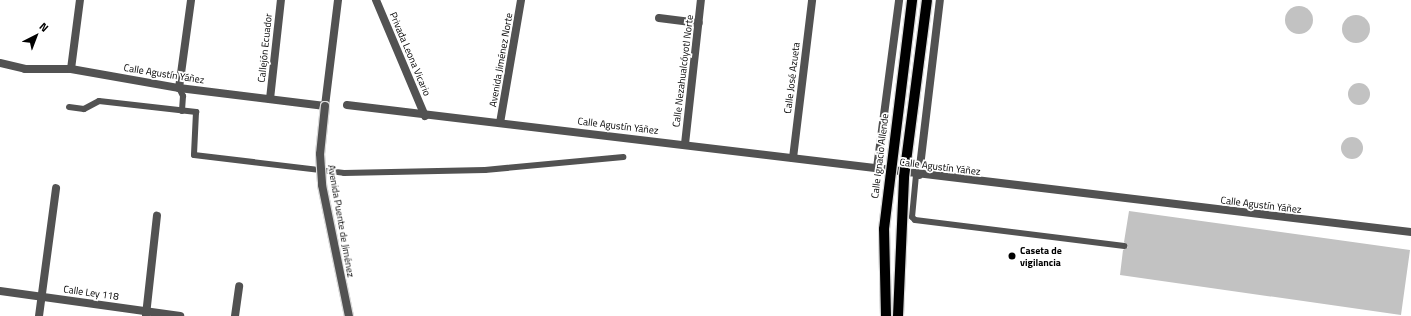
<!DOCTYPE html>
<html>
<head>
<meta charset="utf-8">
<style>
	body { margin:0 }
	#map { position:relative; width:1411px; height:316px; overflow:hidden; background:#fff; font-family:"Titillium Web",sans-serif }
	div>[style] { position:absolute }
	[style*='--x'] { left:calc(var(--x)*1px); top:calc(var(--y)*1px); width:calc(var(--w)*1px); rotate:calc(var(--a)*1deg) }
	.building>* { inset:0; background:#c2c2c2 }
	.round { border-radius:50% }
	.service>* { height:6px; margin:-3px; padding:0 3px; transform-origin:3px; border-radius:3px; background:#525252 }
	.minor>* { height:8px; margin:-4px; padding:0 4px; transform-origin:4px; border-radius:4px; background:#525252 }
	.tertiary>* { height:8px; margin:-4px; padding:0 4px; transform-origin:4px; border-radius:4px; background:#525252 }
	.bridges { filter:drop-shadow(1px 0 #dbdbdb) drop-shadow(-1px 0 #dbdbdb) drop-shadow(0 1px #dbdbdb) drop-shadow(0 -1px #dbdbdb) }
	.tertiary-bridge>* { height:8px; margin:-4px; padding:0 4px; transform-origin:4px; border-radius:4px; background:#525252 }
	.primary-bridge>* { height:10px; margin:-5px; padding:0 5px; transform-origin:5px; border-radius:5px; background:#000 }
	.dots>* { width:11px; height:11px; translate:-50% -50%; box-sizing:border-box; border:2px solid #fff; border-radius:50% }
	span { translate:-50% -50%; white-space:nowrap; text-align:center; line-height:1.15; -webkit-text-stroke:3.5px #fff; paint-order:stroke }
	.street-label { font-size:10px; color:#000 }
	.poi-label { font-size:10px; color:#000; font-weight:700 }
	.left { translate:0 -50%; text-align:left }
	.north { position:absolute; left:16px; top:16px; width:40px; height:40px; -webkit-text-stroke:3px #fff; paint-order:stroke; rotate:42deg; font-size:11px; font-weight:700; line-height:16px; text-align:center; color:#000 }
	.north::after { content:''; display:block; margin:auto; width:14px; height:18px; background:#000; clip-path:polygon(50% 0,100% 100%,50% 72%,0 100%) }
</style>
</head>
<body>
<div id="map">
	<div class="building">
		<i class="round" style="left:1285px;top:6px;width:28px;height:28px"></i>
		<i class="round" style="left:1342px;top:15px;width:28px;height:28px"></i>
		<i class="round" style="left:1348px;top:83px;width:22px;height:22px"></i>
		<i class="round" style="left:1341px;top:137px;width:22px;height:22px"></i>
		<i style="clip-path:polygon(1129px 211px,1410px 250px,1401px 315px,1120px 275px,1123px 250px,1128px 247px,1124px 242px)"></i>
	</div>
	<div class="service">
		<i style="--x:179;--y:88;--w:9;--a:63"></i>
		<i style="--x:183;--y:96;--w:15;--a:94"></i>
		<i style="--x:69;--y:107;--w:15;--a:8"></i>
		<i style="--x:84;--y:109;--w:17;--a:-28"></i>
		<i style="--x:99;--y:101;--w:98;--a:6.5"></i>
		<i style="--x:196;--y:112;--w:43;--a:92.7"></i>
		<i style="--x:194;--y:155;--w:151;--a:6.8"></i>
		<i style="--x:344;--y:173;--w:141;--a:-1.2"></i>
		<i style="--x:485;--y:170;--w:139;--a:-5.4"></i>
		<i style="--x:916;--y:175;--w:42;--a:95.4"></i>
		<i style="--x:912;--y:217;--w:4;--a:45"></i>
		<i style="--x:915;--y:220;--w:211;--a:7.1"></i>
	</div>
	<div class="minor">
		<i style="--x:376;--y:0;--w:126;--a:67.1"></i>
		<i style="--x:659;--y:18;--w:40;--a:7.1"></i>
		<i style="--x:0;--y:63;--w:26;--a:13"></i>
		<i style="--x:25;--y:69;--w:46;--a:0"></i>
		<i style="--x:71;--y:69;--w:110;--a:10"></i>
		<i style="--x:179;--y:88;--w:147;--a:7"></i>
		<i style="--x:71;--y:69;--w:70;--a:-82.6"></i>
		<i style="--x:179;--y:88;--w:89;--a:-82.2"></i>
		<i style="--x:270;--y:99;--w:100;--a:-83.7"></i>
		<i style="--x:347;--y:105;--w:1072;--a:6.81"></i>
		<i style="--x:500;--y:123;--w:125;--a:-80.3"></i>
		<i style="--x:685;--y:144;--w:145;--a:-83.7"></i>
		<i style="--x:793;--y:158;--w:159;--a:-83.1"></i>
		<i style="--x:877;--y:168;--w:169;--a:-82.5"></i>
		<i style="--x:919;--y:175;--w:176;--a:-83.2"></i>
		<i style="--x:0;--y:291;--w:182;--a:7.9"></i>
		<i style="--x:146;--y:315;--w:100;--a:-83.7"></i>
		<i style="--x:39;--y:316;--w:129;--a:-82.4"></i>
		<i style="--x:235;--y:316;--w:30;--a:-82"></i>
	</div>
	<div class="tertiary">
		<i style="--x:325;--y:106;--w:107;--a:-83"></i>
	</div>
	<div class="bridges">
		<div class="tertiary-bridge">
			<i style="--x:325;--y:106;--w:48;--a:95.9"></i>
			<i style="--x:320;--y:154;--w:31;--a:86"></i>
			<i style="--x:322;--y:185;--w:134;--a:78.4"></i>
		</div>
		<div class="primary-bridge">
			<i style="--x:886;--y:316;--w:87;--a:-91.3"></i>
			<i style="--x:884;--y:229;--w:231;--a:-83"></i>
			<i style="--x:898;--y:316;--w:139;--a:-87.5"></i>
			<i style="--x:904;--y:177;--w:178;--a:-82.6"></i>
		</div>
	</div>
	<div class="dots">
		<i style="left:1012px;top:256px;background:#000"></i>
	</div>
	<div class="street-label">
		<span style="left:265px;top:48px;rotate:-84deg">Callejón Ecuador</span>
		<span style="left:410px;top:54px;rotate:67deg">Privada Leona Vicario</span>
		<span style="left:501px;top:60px;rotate:-80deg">Avenida Jiménez Norte</span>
		<span style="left:683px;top:71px;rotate:-83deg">Calle Nezahualcóyotl Norte</span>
		<span style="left:164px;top:74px;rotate:9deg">Calle Agustín Yáñez</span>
		<span style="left:792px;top:78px;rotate:-83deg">Calle José Azueta</span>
		<span style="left:618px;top:126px;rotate:7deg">Calle Agustín Yáñez</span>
		<span style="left:880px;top:156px;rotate:-83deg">Calle Ignacio Allende</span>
		<span style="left:940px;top:167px;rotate:7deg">Calle Agustín Yáñez</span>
		<span style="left:1261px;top:205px;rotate:7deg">Calle Agustín Yáñez</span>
		<span style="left:341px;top:221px;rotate:80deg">Avenida Puente de Jiménez</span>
		<span style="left:91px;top:293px;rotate:8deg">Calle Ley 118</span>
	</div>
	<div class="poi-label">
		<span class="left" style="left:1020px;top:256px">Caseta de<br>vigilancia</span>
	</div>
	<div class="north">N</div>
</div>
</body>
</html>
